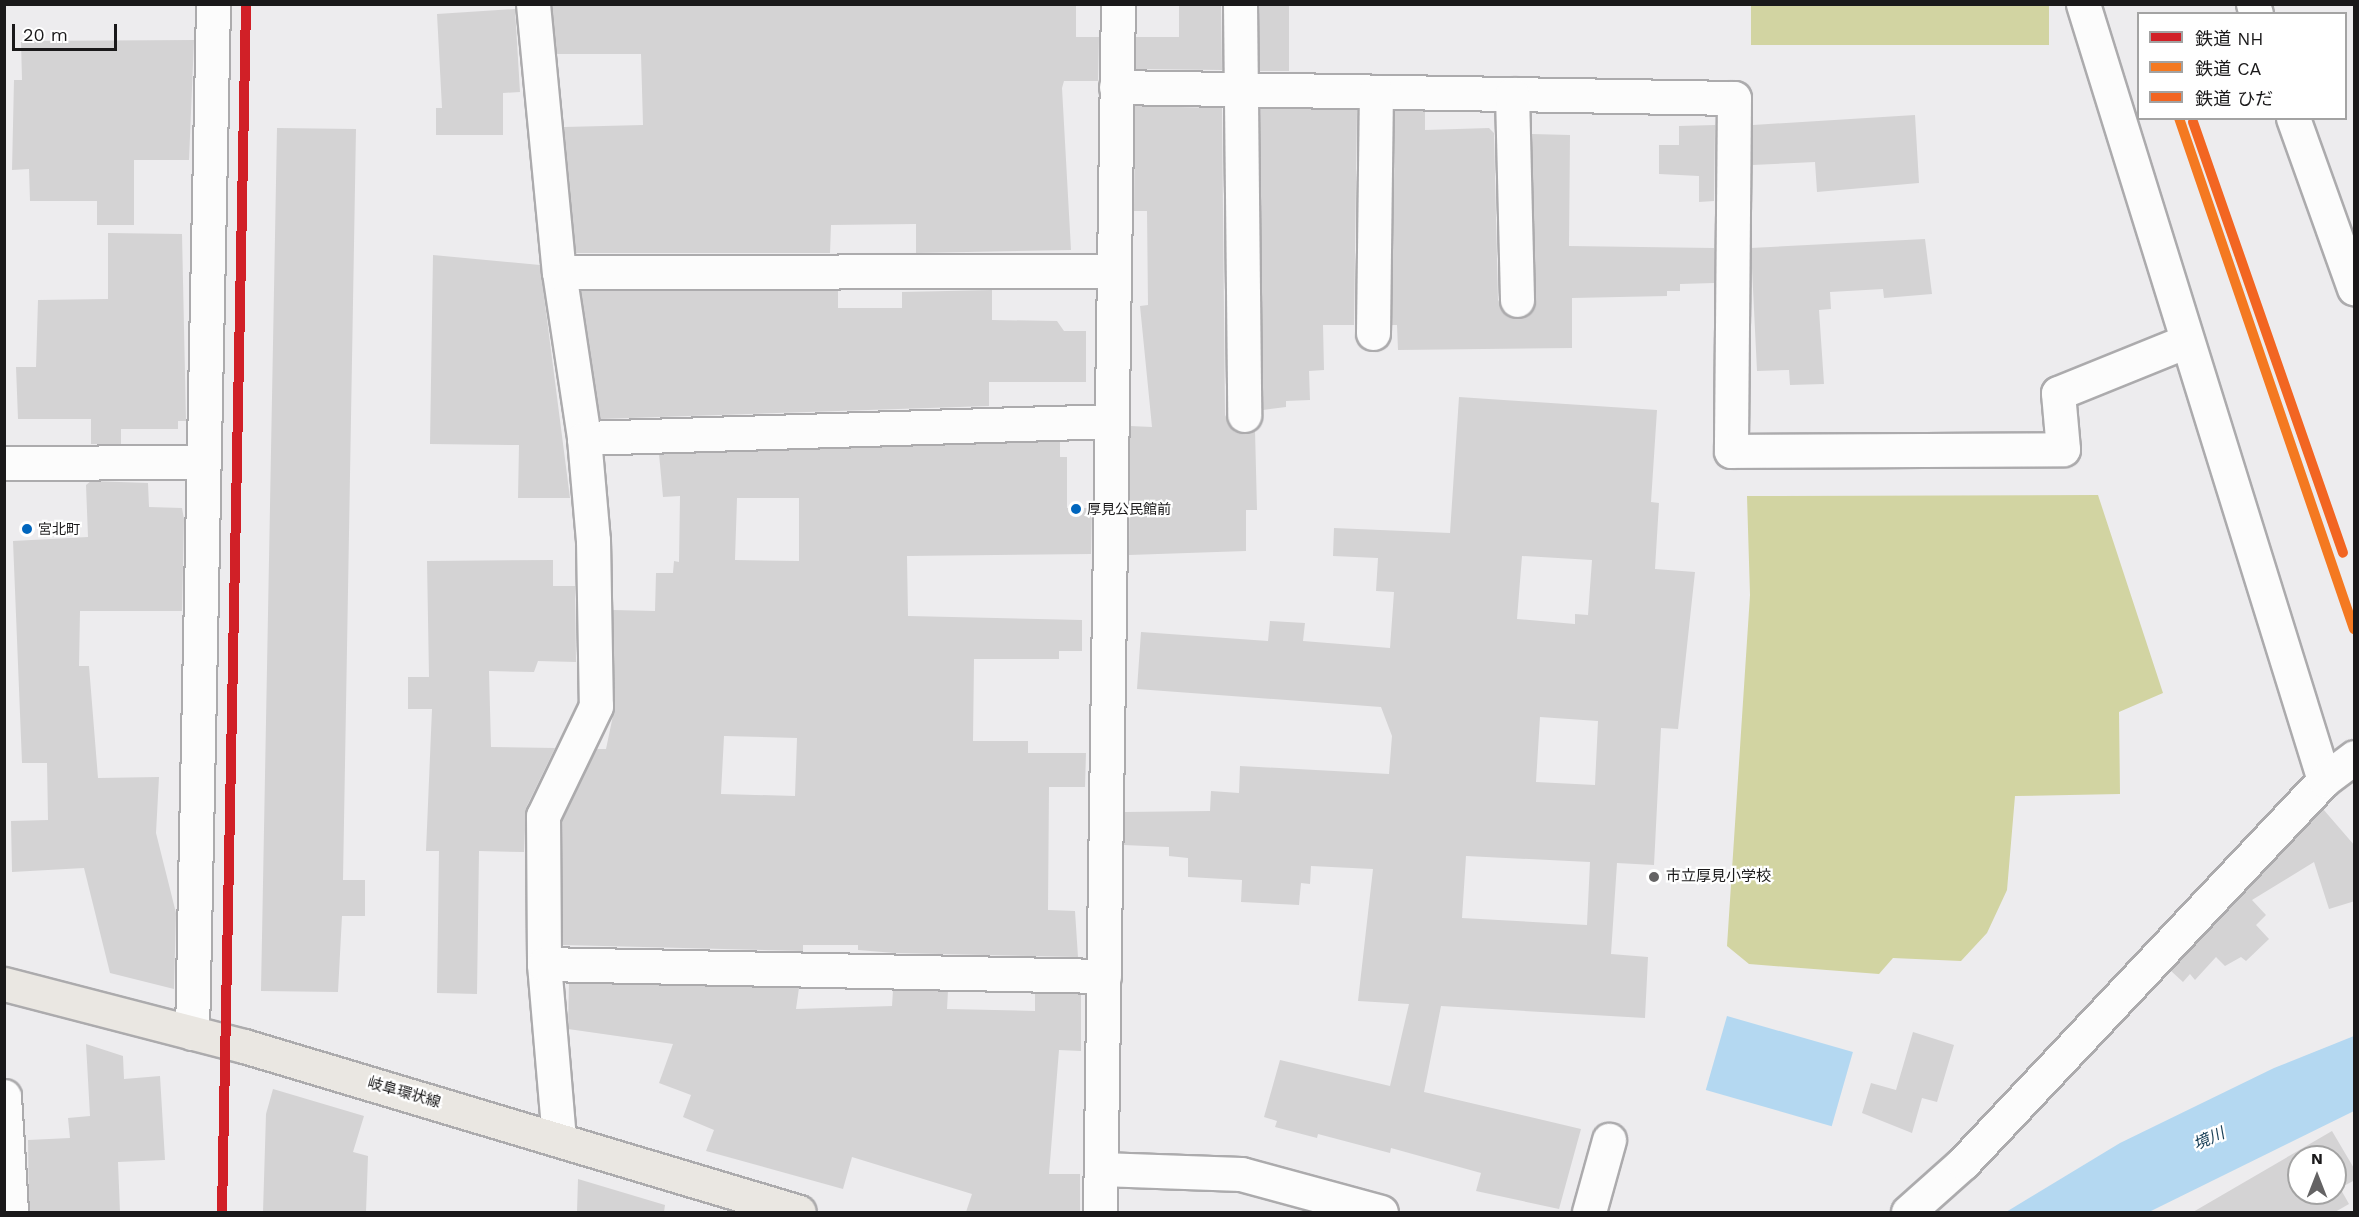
<!DOCTYPE html>
<html>
<head>
<meta charset="utf-8">
<style>
	body { margin:0 }
	#map { position:relative; width:2359px; height:1217px; overflow:hidden; background:#edecee; font-family:"Work Sans","Noto Sans JP",sans-serif }
	div>[style] { position:absolute }
	[style*='--x'] { left:calc(var(--x)*1px); top:calc(var(--y)*1px); width:calc(var(--w)*1px); rotate:calc(var(--a)*1deg) }
	.green>* { inset:0; background:#d2d4a2; transform-origin:0 0 }
	.water>* { inset:0; background:#b4d8f1; transform-origin:0 0 }
	.building>* { inset:0; background:#d4d3d4; transform-origin:0 0 }
	.roads { filter:drop-shadow(2px 0 #acabad) drop-shadow(-2px 0 #acabad) drop-shadow(0 2px #acabad) drop-shadow(0 -2px #acabad) }
	.minor>* { height:33px; margin:-16.5px; padding:0 16.5px; transform-origin:16.5px; border-radius:16.5px; background:#fcfcfc }
	.major>* { height:33px; margin:-16.5px; padding:0 16.5px; transform-origin:16.5px; border-radius:16.5px; background:#eae7e2 }
	.rail-1>* { height:10px; margin:-5px; padding:0 5px; transform-origin:5px; border-radius:5px; background:#d12027 }
	.rail-2>* { height:10px; margin:-5px; padding:0 5px; transform-origin:5px; border-radius:5px; background:#f47921 }
	.rail-3>* { height:10px; margin:-5px; padding:0 5px; transform-origin:5px; border-radius:5px; background:#f26522 }
	.dots>* { width:16px; height:16px; translate:-50% -50%; box-sizing:border-box; border:3px solid #fff; border-radius:50% }
	span { translate:-50% -50%; white-space:nowrap; text-align:center; line-height:1.15; -webkit-text-stroke:4.5px #fff; paint-order:stroke }
	.bus-label { font-size:14px; color:#1a191a }
	.left { translate:0 -50%; text-align:left }
	.poi-label { font-size:15px; color:#1a191a }
	.street-label { font-size:15px; color:#1a191a }
	.water-label { font-size:16px; color:#183f57; font-style:italic }
	.frame { position:absolute; inset:0; border:6px solid #1a191a; pointer-events:none }
	.legend { position:absolute; left:2137px; top:12px; width:210px; height:108px; box-sizing:border-box; background:#fff; border:2px solid #a3a3a3; margin:0; padding:8px 10px; list-style:none; font-size:18px; color:#1a191a }
	.legend li { display:flex; align-items:center; gap:12px; height:30px }
	.legend b { width:30px; border:2px solid #a3a3a3 }
	.north { position:absolute; left:2287px; top:1145px; width:60px; height:60px; box-sizing:border-box; background:#fff; border:2px solid #a3a3a3; border-radius:50%; rotate:0deg; font-size:16px; font-weight:700; line-height:24px; text-align:center; color:#1a191a }
	.north::after { content:''; display:block; margin:auto; width:21px; height:27px; background:#646364; clip-path:polygon(50% 0,100% 100%,50% 72%,0 100%) }
	.scale { position:absolute; left:12px; top:24px; width:105px; height:27px; box-sizing:border-box; border:3px solid #1a191a; border-top:0; padding-left:8px; font-size:18px; line-height:21px; white-space:nowrap; color:#1a191a; -webkit-text-stroke:4px #fff; paint-order:stroke }
</style>
</head>
<body>
<div id="map">
	<div class="green">
		<i style="left:1751px;top:5px;width:298px;height:40px"></i>
		<i style="clip-path:polygon(2098px 495px,2163px 693px,2119px 712px,2120px 794px,2015px 796px,2007px 890px,1987px 933px,1961px 961px,1893px 958px,1879px 974px,1749px 964px,1727px 946px,1750px 595px,1747px 496px)"></i>
	</div>
	<div class="water">
		<i style="left:1727px;top:1016px;width:131px;height:77px;rotate:16deg"></i>
		<i style="clip-path:polygon(2354px 1036px,2354px 1111px,2149px 1212px,2006px 1212px,2120px 1143px,2274px 1068px)"></i>
	</div>
	<div class="building">
		<i style="clip-path:polygon(552px 4px,1076px 4px,1076px 37px,1099px 37px,1098px 81px,1064px 81px,1062px 88px,1071px 250px,916px 253px,916px 224px,831px 225px,830px 253px,576px 253px,564px 127px,643px 125px,641px 54px,557px 54px)"></i>
		<i style="clip-path:polygon(1179px 4px,1221px 4px,1222px 70px,1136px 69px,1136px 37px,1179px 37px)"></i>
		<i style="left:1259px;top:4px;width:30px;height:67px"></i>
		<i style="clip-path:polygon(515px 9px,520px 92px,503px 93px,503px 135px,436px 135px,436px 108px,442px 108px,437px 14px)"></i>
		<i style="clip-path:polygon(194px 40px,189px 160px,134px 160px,134px 225px,97px 225px,97px 201px,30px 201px,29px 169px,12px 170px,14px 80px,22px 80px,21px 41px)"></i>
		<i style="clip-path:polygon(1135px 106px,1222px 108px,1225px 415px,1235px 432px,1255px 430px,1257px 510px,1246px 510px,1246px 551px,1129px 555px,1130px 426px,1152px 427px,1140px 306px,1148px 305px,1147px 211px,1134px 211px)"></i>
		<i style="clip-path:polygon(1260px 108px,1357px 110px,1354px 325px,1323px 325px,1324px 370px,1309px 371px,1310px 400px,1286px 401px,1286px 407px,1263px 410px)"></i>
		<i style="clip-path:polygon(1395px 111px,1425px 111px,1425px 130px,1489px 128px,1494px 133px,1498px 300px,1509px 317px,1526px 316px,1536px 300px,1532px 134px,1570px 135px,1569px 246px,1714px 248px,1714px 283px,1680px 284px,1680px 291px,1667px 291px,1667px 296px,1572px 298px,1572px 348px,1398px 350px,1397px 325px,1392px 325px)"></i>
		<i style="clip-path:polygon(1915px 115px,1919px 183px,1817px 192px,1815px 162px,1752px 165px,1753px 125px)"></i>
		<i style="clip-path:polygon(1715px 125px,1714px 201px,1699px 202px,1699px 176px,1659px 174px,1659px 145px,1679px 145px,1679px 126px)"></i>
		<i style="clip-path:polygon(277px 128px,356px 129px,343px 880px,365px 880px,365px 916px,342px 916px,338px 992px,261px 991px)"></i>
		<i style="clip-path:polygon(108px 233px,182px 234px,186px 421px,178px 421px,178px 429px,121px 429px,121px 444px,91px 444px,91px 419px,18px 419px,16px 367px,36px 367px,38px 300px,108px 299px)"></i>
		<i style="clip-path:polygon(1925px 239px,1932px 294px,1884px 298px,1883px 289px,1830px 292px,1831px 309px,1819px 310px,1824px 384px,1790px 385px,1789px 370px,1757px 371px,1751px 248px)"></i>
		<i style="clip-path:polygon(433px 255px,540px 265px,570px 498px,518px 498px,519px 445px,430px 444px)"></i>
		<i style="clip-path:polygon(838px 290px,838px 308px,902px 308px,902px 292px,992px 290px,992px 320px,1057px 321px,1064px 331px,1086px 331px,1086px 382px,989px 382px,989px 406px,600px 419px,581px 291px)"></i>
		<i style="clip-path:polygon(evenodd,1459px 397px,1657px 410px,1651px 502px,1659px 503px,1655px 569px,1695px 572px,1678px 729px,1661px 728px,1654px 865px,1617px 863px,1611px 954px,1648px 957px,1645px 1018px,1441px 1006px,1424px 1092px,1581px 1129px,1559px 1209px,1476px 1191px,1481px 1173px,1391px 1148px,1390px 1153px,1318px 1134px,1317px 1138px,1275px 1127px,1277px 1121px,1264px 1117px,1280px 1060px,1390px 1086px,1409px 1004px,1358px 1001px,1373px 869px,1311px 866px,1310px 884px,1301px 883px,1299px 905px,1241px 902px,1242px 880px,1188px 877px,1188px 858px,1169px 856px,1169px 847px,1124px 845px,1125px 812px,1210px 811px,1211px 791px,1239px 793px,1240px 766px,1389px 774px,1392px 736px,1381px 707px,1137px 689px,1141px 632px,1268px 641px,1270px 621px,1305px 623px,1303px 641px,1390px 648px,1394px 592px,1376px 591px,1378px 558px,1333px 556px,1334px 528px,1450px 533px,1459px 397px,1522px 556px,1592px 560px,1588px 615px,1575px 614px,1575px 624px,1517px 619px,1522px 556px,1459px 397px,1540px 717px,1598px 721px,1595px 785px,1536px 782px,1540px 717px,1459px 397px,1466px 856px,1590px 862px,1587px 925px,1462px 918px,1466px 856px)"></i>
		<i style="clip-path:polygon(evenodd,1060px 441px,1060px 457px,1067px 457px,1067px 508px,1092px 508px,1091px 554px,907px 556px,908px 616px,1082px 620px,1082px 651px,1059px 651px,1059px 659px,974px 659px,973px 741px,1028px 741px,1028px 753px,1086px 753px,1085px 787px,1049px 787px,1048px 910px,1075px 911px,1078px 957px,895px 953px,858px 950px,858px 945px,803px 945px,803px 951px,563px 945px,562px 820px,596px 749px,606px 749px,615px 706px,613px 610px,655px 611px,656px 573px,673px 573px,674px 561px,679px 562px,680px 496px,663px 497px,659px 454px,1060px 441px,737px 498px,799px 498px,799px 561px,735px 560px,737px 498px,1060px 441px,724px 736px,797px 738px,795px 796px,721px 794px,724px 736px)"></i>
		<i style="clip-path:polygon(91px 481px,148px 483px,149px 507px,182px 508px,184px 519px,182px 611px,80px 611px,79px 666px,89px 666px,98px 778px,159px 777px,156px 833px,176px 913px,174px 989px,110px 973px,84px 868px,12px 872px,11px 821px,48px 820px,47px 763px,22px 763px,13px 541px,88px 537px,86px 485px)"></i>
		<i style="clip-path:polygon(553px 560px,553px 586px,575px 586px,576px 662px,538px 661px,534px 672px,489px 671px,491px 747px,555px 748px,526px 808px,524px 852px,479px 851px,477px 994px,437px 993px,439px 851px,426px 851px,432px 709px,408px 709px,408px 677px,429px 677px,427px 561px)"></i>
		<i style="clip-path:polygon(2323px 809px,2355px 846px,2355px 901px,2329px 909px,2314px 862px,2252px 900px,2266px 915px,2256px 925px,2269px 939px,2246px 961px,2241px 957px,2225px 966px,2216px 957px,2195px 980px,2190px 974px,2183px 982px,2170px 970px)"></i>
		<i style="clip-path:polygon(569px 983px,799px 988px,796px 1009px,892px 1006px,893px 990px,948px 991px,947px 1009px,1035px 1011px,1035px 993px,1081px 994px,1081px 1051px,1059px 1050px,1049px 1174px,1080px 1174px,1080px 1212px,966px 1212px,972px 1194px,852px 1157px,843px 1189px,706px 1151px,714px 1130px,683px 1117px,691px 1095px,659px 1083px,673px 1044px,568px 1029px)"></i>
		<i style="clip-path:polygon(1913px 1032px,1954px 1045px,1937px 1102px,1922px 1098px,1912px 1133px,1862px 1113px,1871px 1083px,1896px 1090px)"></i>
		<i style="clip-path:polygon(86px 1044px,123px 1056px,124px 1079px,160px 1076px,165px 1160px,118px 1162px,120px 1212px,29px 1212px,28px 1140px,70px 1138px,68px 1118px,90px 1116px)"></i>
		<i style="clip-path:polygon(273px 1089px,364px 1116px,353px 1152px,368px 1156px,366px 1212px,263px 1212px,266px 1114px)"></i>
		<i style="clip-path:polygon(evenodd,2332px 1131px,2355px 1170px,2355px 1180px,2340px 1188px,2349px 1204px,2335px 1212px,2193px 1212px,2332px 1131px,2299px 1157px,2335px 1157px,2335px 1193px,2299px 1193px,2299px 1157px)"></i>
		<i style="clip-path:polygon(578px 1179px,665px 1205px,664px 1212px,577px 1212px)"></i>
	</div>
	<div class="roads">
		<div class="minor">
			<i style="--x:533;--y:4;--w:269;--a:84.5"></i>
			<i style="--x:559;--y:272;--w:168;--a:81.4"></i>
			<i style="--x:584;--y:438;--w:102;--a:85"></i>
			<i style="--x:593;--y:540;--w:166;--a:89"></i>
			<i style="--x:596;--y:706;--w:122;--a:115.7"></i>
			<i style="--x:543;--y:816;--w:148;--a:89.6"></i>
			<i style="--x:544;--y:964;--w:175;--a:85.1"></i>
			<i style="--x:1240;--y:4;--w:411;--a:89.4"></i>
			<i style="--x:2083;--y:4;--w:813;--a:72.75"></i>
			<i style="--x:2253;--y:4;--w:10;--a:73"></i>
			<i style="--x:1116;--y:87;--w:618;--a:1.02"></i>
			<i style="--x:1734;--y:98;--w:353;--a:90.5"></i>
			<i style="--x:1731;--y:451;--w:332;--a:-0.3"></i>
			<i style="--x:2063;--y:449;--w:56;--a:-95.1"></i>
			<i style="--x:2058;--y:393;--w:136;--a:-22"></i>
			<i style="--x:1512;--y:94;--w:206;--a:88.6"></i>
			<i style="--x:2293;--y:118;--w:181;--a:70.3"></i>
			<i style="--x:559;--y:272;--w:555;--a:-0.1"></i>
			<i style="--x:1373;--y:333;--w:241;--a:-89.3"></i>
			<i style="--x:584;--y:438;--w:528;--a:-1.84"></i>
			<i style="--x:4;--y:463;--w:199;--a:-0.3"></i>
			<i style="--x:544;--y:964;--w:560;--a:1.23"></i>
			<i style="--x:192;--y:1033;--w:1029;--a:-88.83"></i>
			<i style="--x:4;--y:1096;--w:116;--a:86.5"></i>
			<i style="--x:1101;--y:1169;--w:140;--a:2"></i>
			<i style="--x:1241;--y:1174;--w:145;--a:15.2"></i>
			<i style="--x:1100;--y:1212;--w:1208;--a:-89.15"></i>
			<i style="--x:1589;--y:1212;--w:75;--a:-74.5"></i>
			<i style="--x:1908;--y:1212;--w:74;--a:-41.7"></i>
			<i style="--x:1963;--y:1163;--w:526;--a:-46.69"></i>
			<i style="--x:2324;--y:780;--w:38;--a:-37"></i>
		</div>
		<div class="major">
			<i style="--x:4;--y:984;--w:248;--a:14.5"></i>
			<i style="--x:244;--y:1046;--w:579;--a:16.65"></i>
		</div>
	</div>
	<div class="rail-1">
		<i style="--x:222;--y:1212;--w:1208;--a:-88.86"></i>
	</div>
	<div class="rail-2">
		<i style="--x:2179;--y:118;--w:540;--a:71.1"></i>
	</div>
	<div class="rail-3">
		<i style="--x:2193;--y:122;--w:456;--a:70.8"></i>
	</div>
	<div class="dots">
		<i style="left:1076px;top:509px;background:#0065bd"></i>
		<i style="left:27px;top:529px;background:#0065bd"></i>
		<i style="left:1654px;top:877px;background:#646364"></i>
	</div>
	<div class="bus-label">
		<span class="left" style="left:1087px;top:509px">厚見公民館前</span>
		<span class="left" style="left:38px;top:529px">宮北町</span>
	</div>
	<div class="poi-label">
		<span class="left" style="left:1666px;top:877px">市立厚見小学校</span>
	</div>
	<div class="street-label">
		<span style="left:404px;top:1093px;rotate:16deg">岐阜環状線</span>
	</div>
	<div class="water-label">
		<span style="left:2209px;top:1139px;rotate:-24deg">境川</span>
	</div>
	<div class="frame"></div>
	<ul class="legend">
	<li><b style="height:8px;background:#d12027"></b>鉄道 NH</li>
	<li><b style="height:8px;background:#f47921"></b>鉄道 CA</li>
	<li><b style="height:8px;background:#f26522"></b>鉄道 ひだ</li>
	</ul>
	<div class="north">N</div>
	<div class="scale">20 m</div>
</div>
</body>
</html>
